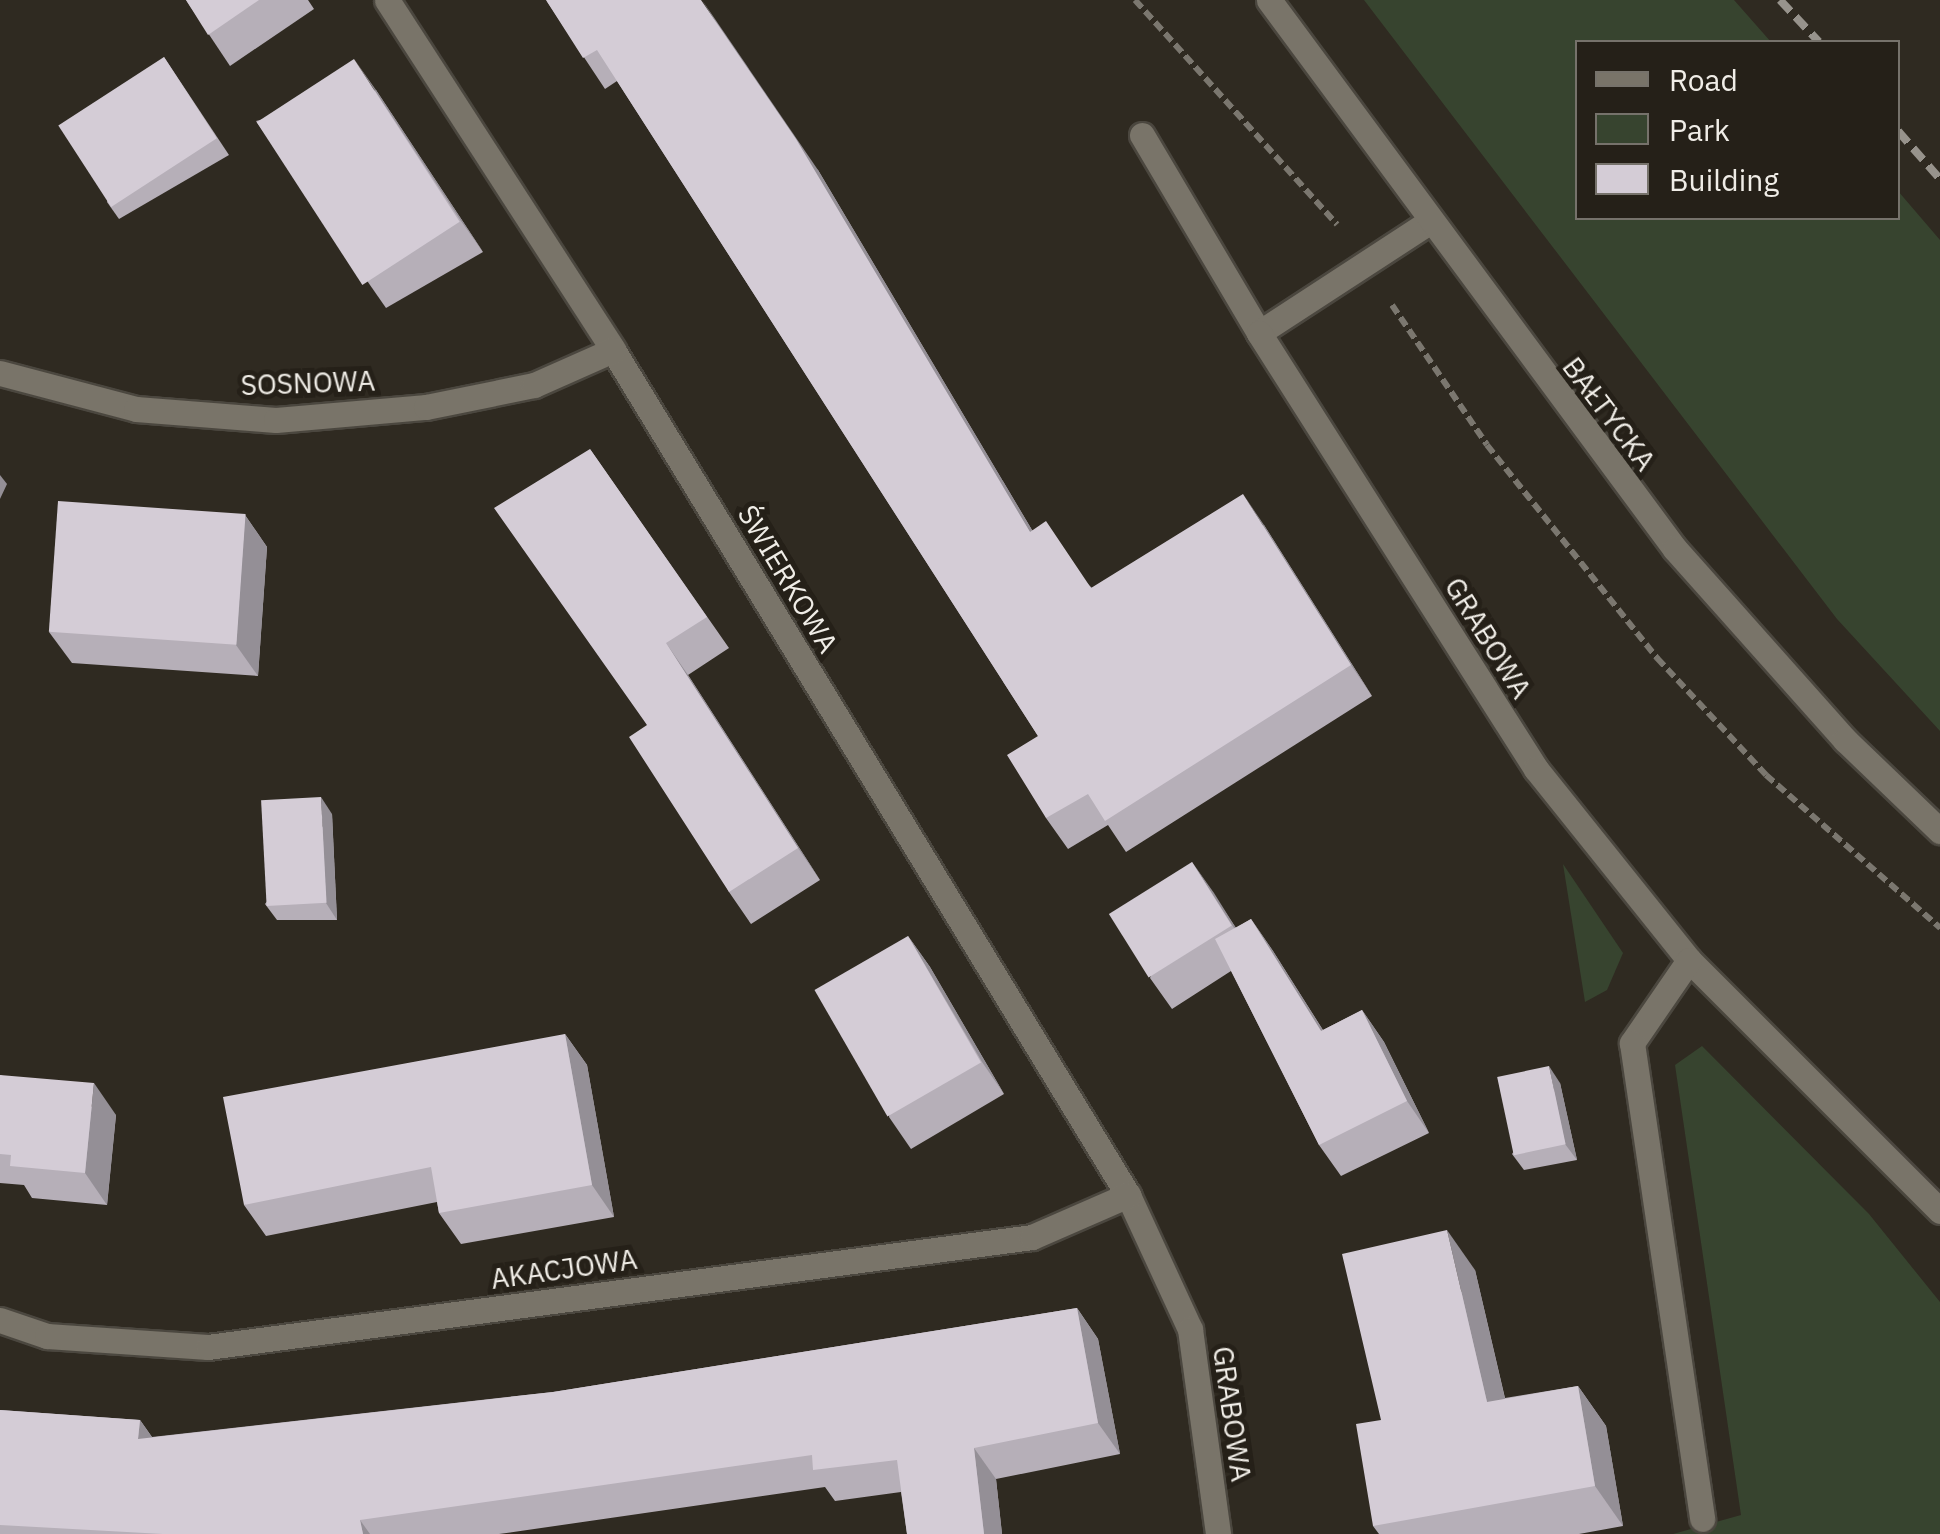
<!DOCTYPE html>
<html>
<head>
<meta charset="utf-8">
<style>
	body { margin:0 }
	#map { position:relative; width:1940px; height:1534px; overflow:hidden; background:#2f2a21; font-family:"IBM Plex Sans",sans-serif }
	div>[style] { position:absolute }
	[style*='--x'] { left:calc(var(--x)*1px); top:calc(var(--y)*1px); width:calc(var(--w)*1px); rotate:calc(var(--a)*1deg) }
	.green>* { inset:0; background:#37442f }
	.path>* { height:6px; margin-top:-3px; transform-origin:0; background:repeating-linear-gradient(90deg,#7b776f 0 10px,transparent 0 15px) }
	.roads { filter:drop-shadow(2px 0 #4b473f) drop-shadow(-2px 0 #4b473f) drop-shadow(0 2px #4b473f) drop-shadow(0 -2px #4b473f) }
	.minor>* { height:25px; margin:-12.5px; padding:0 12.5px; transform-origin:12.5px; border-radius:12.5px; background:#797469 }
	.secondary>* { height:25px; margin:-12.5px; padding:0 12.5px; transform-origin:12.5px; border-radius:12.5px; background:#797469 }
	.rail>* { height:8px; margin-top:-4px; transform-origin:0; background:repeating-linear-gradient(90deg,#97938c 0 15px,transparent 0 23px) }
	.wall>* { inset:0; background:#b6afb8 }
	.shaded-wall>* { inset:0; background:#948f96 }
	.building>* { inset:0; background:#d4ccd6; transform-origin:0 0 }
	span { translate:-50% -50%; white-space:nowrap; text-align:center; line-height:1.15; -webkit-text-stroke:10px #252018; paint-order:stroke }
	.street-label { font-size:28px; color:#f0ede7 }
	.legend { position:absolute; left:1575px; top:40px; width:325px; height:180px; box-sizing:border-box; background:#252018; border:2px solid #76726b; margin:0; padding:12px 18px; list-style:none; font-size:30px; color:#f0ede7 }
	.legend li { display:flex; align-items:center; gap:20px; height:50px }
	.legend b { width:50px; border:2px solid #76726b }
</style>
</head>
<body>
<div id="map">
	<div class="green">
		<i style="clip-path:polygon(1364px 0,1734px 0,1771px 42px,1578px 42px,1578px 218px,1898px 218px,1898px 191px,1940px 240px,1940px 731px,1837px 619px)"></i>
		<i style="clip-path:polygon(1563px 864px,1623px 953px,1607px 990px,1585px 1002px)"></i>
		<i style="clip-path:polygon(1702px 1046px,1869px 1214px,1940px 1302px,1940px 1534px,1673px 1534px,1741px 1515px,1675px 1065px)"></i>
	</div>
	<div class="path">
		<i style="--x:1135;--y:0;--w:302;--a:48"></i>
		<i style="--x:1392;--y:305;--w:169;--a:55.8"></i>
		<i style="--x:1487;--y:445;--w:273;--a:51.4"></i>
		<i style="--x:1657;--y:658;--w:160;--a:47"></i>
		<i style="--x:1766;--y:775;--w:232;--a:41.3"></i>
	</div>
	<div class="roads">
		<div class="minor">
			<i style="--x:387;--y:0;--w:417;--a:57.1"></i>
			<i style="--x:613;--y:350;--w:990;--a:58.64"></i>
			<i style="--x:1128;--y:1195;--w:148;--a:65.2"></i>
			<i style="--x:1190;--y:1329;--w:207;--a:82.2"></i>
			<i style="--x:1142;--y:135;--w:230;--a:59.4"></i>
			<i style="--x:1429;--y:222;--w:203;--a:146.9"></i>
			<i style="--x:1259;--y:333;--w:517;--a:57.57"></i>
			<i style="--x:1536;--y:769;--w:245;--a:51.3"></i>
			<i style="--x:1689;--y:960;--w:355;--a:45"></i>
			<i style="--x:0;--y:373;--w:141;--a:14.8"></i>
			<i style="--x:136;--y:409;--w:140;--a:4.5"></i>
			<i style="--x:276;--y:420;--w:151;--a:-5"></i>
			<i style="--x:426;--y:407;--w:110;--a:-11.5"></i>
			<i style="--x:534;--y:385;--w:86;--a:-23.9"></i>
			<i style="--x:1689;--y:960;--w:101;--a:124.5"></i>
			<i style="--x:1632;--y:1043;--w:481;--a:81.6"></i>
			<i style="--x:0;--y:1320;--w:50;--a:18.8"></i>
			<i style="--x:47;--y:1336;--w:161;--a:3.9"></i>
			<i style="--x:208;--y:1347;--w:831;--a:-7.6"></i>
			<i style="--x:1032;--y:1237;--w:105;--a:-23.6"></i>
		</div>
		<div class="secondary">
			<i style="--x:1269;--y:0;--w:683;--a:53.52"></i>
			<i style="--x:1675;--y:549;--w:256;--a:48.3"></i>
			<i style="--x:1845;--y:740;--w:132;--a:43.8"></i>
		</div>
	</div>
	<div class="rail">
		<i style="--x:1780;--y:0;--w:57;--a:47.1"></i>
		<i style="--x:1898;--y:131;--w:64;--a:48.8"></i>
	</div>
	<div class="wall">
		<i style="clip-path:polygon(186px 0,308px 0,314px 9px,230px 66px)"></i>
		<i style="clip-path:polygon(546px 0,818px 170px,1032px 530px,1092px 588px,1264px 525px,1372px 696px,1126px 852px,1108px 825px,1068px 849px,1046px 818px,1038px 736px,617px 81px,605px 89px)"></i>
		<i style="clip-path:polygon(164px 57px,229px 155px,119px 219px,107px 202px)"></i>
		<i style="clip-path:polygon(376px 90px,483px 252px,386px 308px,256px 121px)"></i>
		<i style="clip-path:polygon(590px 449px,729px 648px,688px 675px,820px 880px,751px 924px,729px 892px,647px 725px)"></i>
		<i style="clip-path:polygon(245px 515px,267px 547px,258px 676px,72px 663px,49px 632px)"></i>
		<i style="clip-path:polygon(332px 814px,337px 920px,277px 920px,265px 904px)"></i>
		<i style="clip-path:polygon(1192px 862px,1236px 928px,1251px 919px,1273px 951px,1323px 1030px,1362px 1010px,1384px 1042px,1429px 1133px,1341px 1176px,1319px 1145px,1231px 971px,1172px 1009px,1150px 978px)"></i>
		<i style="clip-path:polygon(908px 936px,930px 967px,1004px 1094px,911px 1149px,889px 1117px)"></i>
		<i style="clip-path:polygon(565px 1034px,587px 1065px,614px 1217px,461px 1244px,439px 1213px,437px 1202px,266px 1236px,244px 1205px)"></i>
		<i style="clip-path:polygon(0 1075px,116px 1115px,107px 1205px,32px 1198px,24px 1185px,0 1183px)"></i>
		<i style="clip-path:polygon(1560px 1083px,1577px 1160px,1524px 1170px,1512px 1154px)"></i>
		<i style="clip-path:polygon(1475px 1270px,1505px 1398px,1578px 1386px,1606px 1426px,1623px 1526px,1579px 1534px,1379px 1534px,1373px 1526px,1381px 1420px)"></i>
		<i style="clip-path:polygon(1077px 1308px,1098px 1339px,1120px 1454px,996px 1479px,1002px 1534px,907px 1534px,901px 1492px,835px 1501px,825px 1487px,499px 1534px,0 1534px,0 1410px,140px 1420px,152px 1437px,553px 1392px)"></i>
	</div>
	<div class="shaded-wall">
		<i style="clip-path:polygon(702px 0,818px 170px,1051px 562px,1030px 532px)"></i>
		<i style="clip-path:polygon(354px 59px,376px 90px,483px 252px,461px 221px)"></i>
		<i style="clip-path:polygon(0 475px,7px 484px,0 499px)"></i>
		<i style="clip-path:polygon(1243px 494px,1264px 525px,1372px 696px,1351px 665px)"></i>
		<i style="clip-path:polygon(245px 515px,267px 547px,258px 676px,236px 645px)"></i>
		<i style="clip-path:polygon(666px 643px,688px 675px,820px 880px,798px 848px)"></i>
		<i style="clip-path:polygon(321px 797px,332px 814px,337px 920px,326px 903px)"></i>
		<i style="clip-path:polygon(1192px 862px,1214px 893px,1254px 957px,1232px 925px)"></i>
		<i style="clip-path:polygon(1251px 919px,1273px 951px,1343px 1062px,1321px 1031px)"></i>
		<i style="clip-path:polygon(908px 936px,930px 967px,1004px 1094px,982px 1062px)"></i>
		<i style="clip-path:polygon(1362px 1010px,1384px 1042px,1429px 1133px,1407px 1101px)"></i>
		<i style="clip-path:polygon(565px 1034px,587px 1065px,614px 1217px,592px 1185px)"></i>
		<i style="clip-path:polygon(1549px 1066px,1560px 1083px,1577px 1160px,1565px 1144px)"></i>
		<i style="clip-path:polygon(94px 1083px,116px 1115px,107px 1205px,85px 1173px)"></i>
		<i style="clip-path:polygon(1447px 1230px,1475px 1270px,1515px 1442px,1487px 1402px)"></i>
		<i style="clip-path:polygon(1077px 1308px,1098px 1339px,1120px 1454px,1098px 1423px)"></i>
		<i style="clip-path:polygon(1578px 1386px,1606px 1426px,1623px 1526px,1595px 1486px)"></i>
		<i style="clip-path:polygon(140px 1420px,161px 1450px,138px 1439px)"></i>
		<i style="clip-path:polygon(974px 1448px,996px 1479px,1002px 1534px,984px 1534px)"></i>
		<i style="clip-path:polygon(360px 1520px,370px 1534px,363px 1534px)"></i>
	</div>
	<div class="building">
		<i style="clip-path:polygon(186px 0,259px 0,208px 35px)"></i>
		<i style="clip-path:polygon(546px 0,701px 0,796px 139px,1030px 532px,1046px 521px,1091px 588px,1243px 494px,1351px 665px,1105px 821px,1088px 794px,1046px 818px,1007px 755px,1038px 736px,597px 50px,583px 58px)"></i>
		<i style="left:164px;top:57px;width:97px;height:126px;rotate:57deg"></i>
		<i style="left:354px;top:59px;width:194px;height:116px;rotate:57deg"></i>
		<i style="clip-path:polygon(590px 449px,707px 617px,666px 643px,798px 848px,729px 892px,629px 737px,647px 725px,494px 508px)"></i>
		<i style="left:58px;top:501px;width:188px;height:131px;rotate:4deg"></i>
		<i style="left:321px;top:797px;width:106px;height:60px;rotate:87deg"></i>
		<i style="left:1192px;top:862px;width:75px;height:98px;rotate:58deg"></i>
		<i style="clip-path:polygon(1251px 919px,1321px 1031px,1362px 1010px,1407px 1101px,1319px 1145px,1215px 939px)"></i>
		<i style="left:908px;top:936px;width:146px;height:108px;rotate:60deg"></i>
		<i style="clip-path:polygon(565px 1034px,592px 1185px,439px 1213px,431px 1167px,244px 1205px,223px 1097px)"></i>
		<i style="left:1549px;top:1066px;width:80px;height:53px;rotate:78deg"></i>
		<i style="clip-path:polygon(0 1075px,94px 1083px,85px 1173px,10px 1166px,11px 1155px,0 1154px)"></i>
		<i style="clip-path:polygon(1447px 1230px,1487px 1402px,1578px 1386px,1595px 1486px,1373px 1526px,1356px 1424px,1381px 1420px,1342px 1254px)"></i>
		<i style="clip-path:polygon(1077px 1308px,1098px 1423px,974px 1448px,984px 1534px,907px 1534px,897px 1460px,813px 1470px,812px 1455px,360px 1520px,363px 1534px,163px 1534px,0 1525px,0 1410px,140px 1420px,138px 1439px,553px 1392px)"></i>
	</div>
	<div class="street-label">
		<span style="left:308px;top:383px;rotate:-2deg">SOSNOWA</span>
		<span style="left:1609px;top:414px;rotate:53deg">BAŁTYCKA</span>
		<span style="left:788px;top:579px;rotate:59deg">ŚWIERKOWA</span>
		<span style="left:1488px;top:638px;rotate:58deg">GRABOWA</span>
		<span style="left:564px;top:1269px;rotate:-8deg">AKACJOWA</span>
		<span style="left:1232px;top:1414px;rotate:82deg">GRABOWA</span>
	</div>
	<ul class="legend">
	<li><b style="height:12px;background:#797469"></b>Road</li>
	<li><b style="height:28px;background:#37442f"></b>Park</li>
	<li><b style="height:28px;background:#d4ccd6"></b>Building</li>
	</ul>
</div>
</body>
</html>
